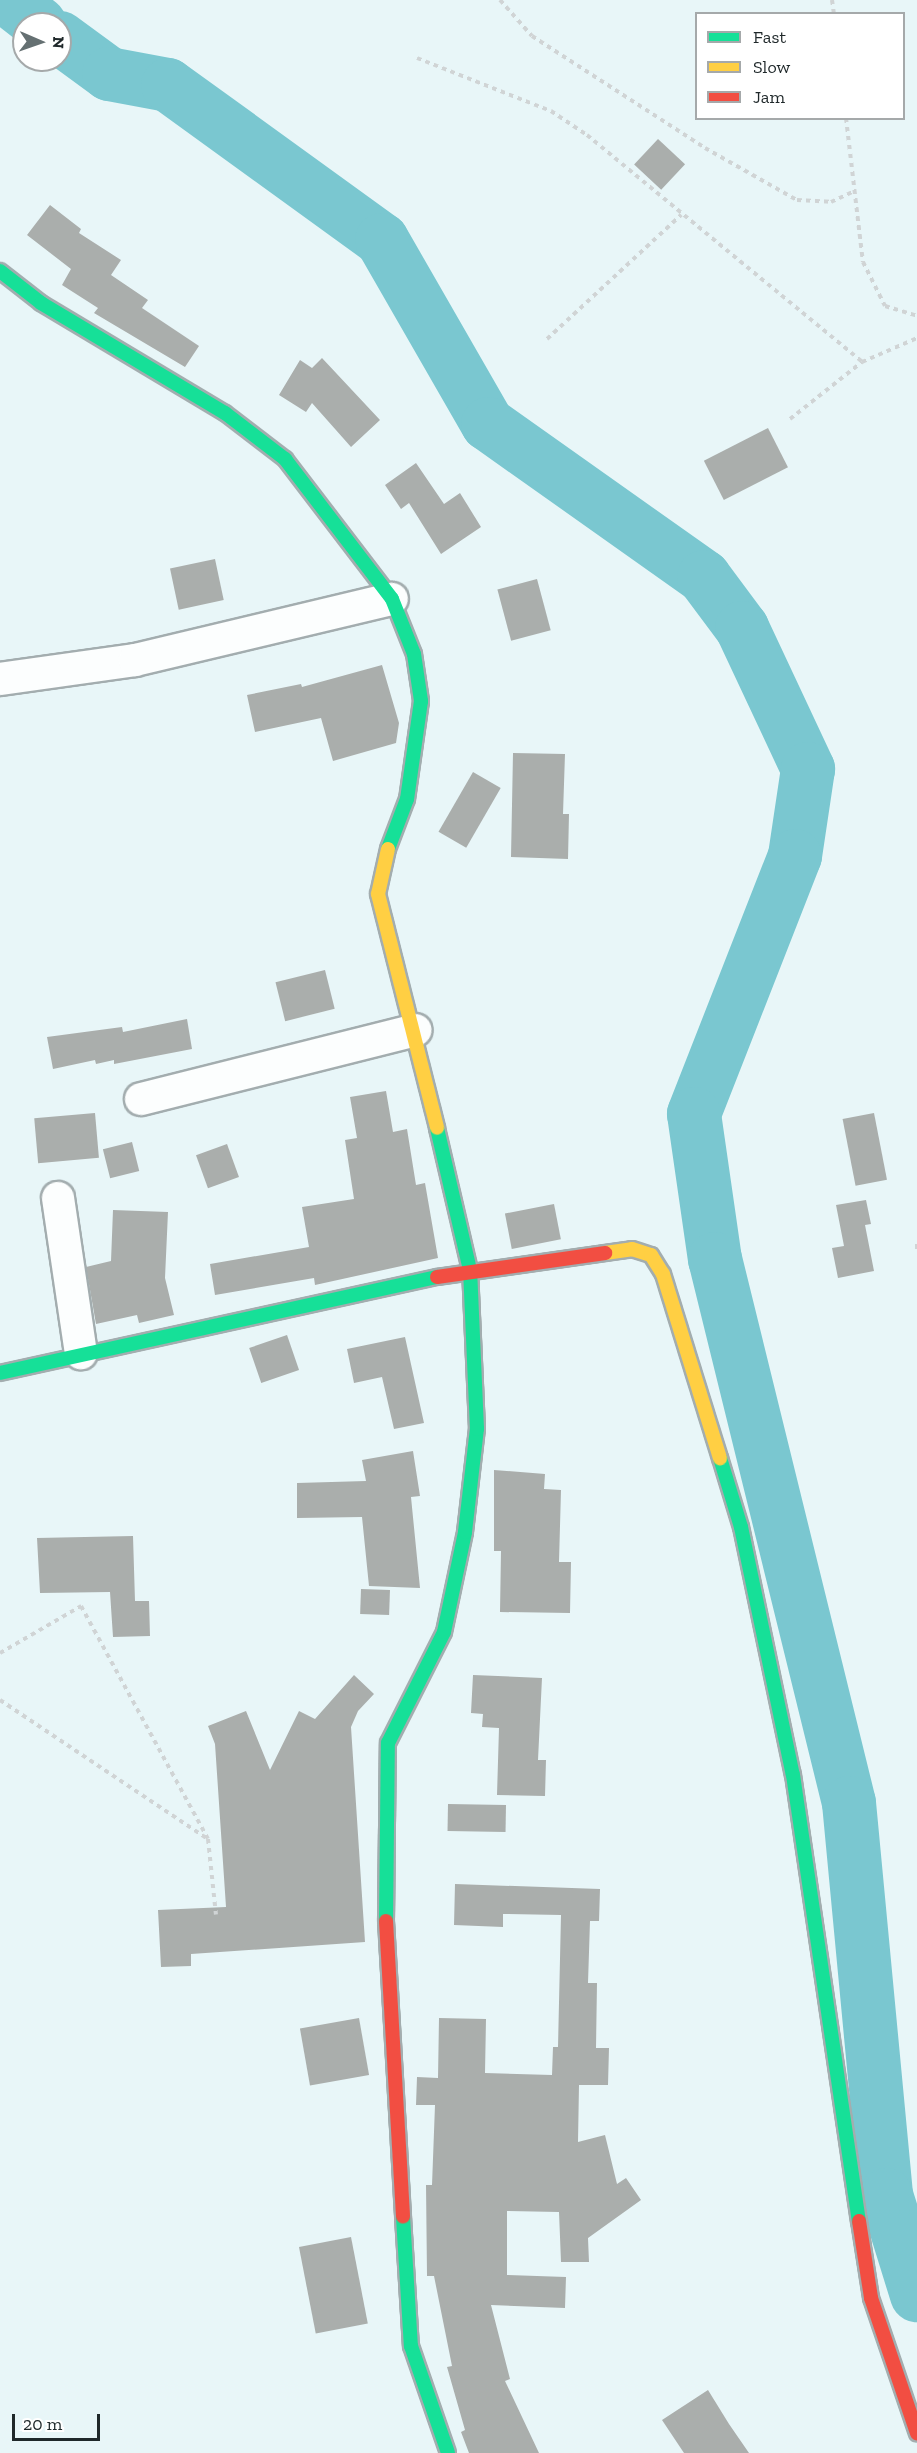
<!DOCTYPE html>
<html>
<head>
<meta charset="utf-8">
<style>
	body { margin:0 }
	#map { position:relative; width:917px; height:2453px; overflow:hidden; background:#e8f6f8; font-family:"Zilla Slab",serif }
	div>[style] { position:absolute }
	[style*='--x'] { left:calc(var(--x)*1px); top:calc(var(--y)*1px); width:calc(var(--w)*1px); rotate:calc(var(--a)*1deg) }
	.river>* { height:54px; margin:-27px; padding:0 27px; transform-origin:27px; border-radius:27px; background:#7ac7d0 }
	.building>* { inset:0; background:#aaaeac; transform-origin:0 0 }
	.path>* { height:4px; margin-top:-2px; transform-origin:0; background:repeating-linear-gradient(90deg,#d0d4d5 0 4.5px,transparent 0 9px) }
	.roads { filter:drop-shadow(2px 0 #a3adaf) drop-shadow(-2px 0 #a3adaf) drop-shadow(0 2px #a3adaf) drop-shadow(0 -2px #a3adaf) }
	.street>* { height:32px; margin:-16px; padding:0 16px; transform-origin:16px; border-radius:16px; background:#fcfefe }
	.fast>* { height:14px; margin:-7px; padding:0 7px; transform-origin:7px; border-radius:7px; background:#16e098 }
	.slow>* { height:14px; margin:-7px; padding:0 7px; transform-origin:7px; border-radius:7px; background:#ffcf43 }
	.jam>* { height:14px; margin:-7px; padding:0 7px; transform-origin:7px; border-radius:7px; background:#f24e42 }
	span { translate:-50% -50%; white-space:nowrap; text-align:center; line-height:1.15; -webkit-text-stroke:4.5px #fff; paint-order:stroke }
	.legend { position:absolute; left:695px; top:12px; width:210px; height:108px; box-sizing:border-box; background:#fff; border:2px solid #a5a9aa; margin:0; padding:8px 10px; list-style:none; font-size:18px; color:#1f282a }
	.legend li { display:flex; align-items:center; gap:12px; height:30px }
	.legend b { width:30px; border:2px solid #a5a9aa }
	.north { position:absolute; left:12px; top:12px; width:60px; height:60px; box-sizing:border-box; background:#fff; border:2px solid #a5a9aa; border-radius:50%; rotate:92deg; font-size:16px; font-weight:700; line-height:24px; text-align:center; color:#1f282a }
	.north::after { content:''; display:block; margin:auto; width:21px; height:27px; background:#657072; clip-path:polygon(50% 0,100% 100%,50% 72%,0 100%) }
	.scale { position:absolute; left:12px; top:2414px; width:88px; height:27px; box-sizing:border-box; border:3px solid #1f282a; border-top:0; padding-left:8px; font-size:18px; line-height:21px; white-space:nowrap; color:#1f282a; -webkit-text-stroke:4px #fff; paint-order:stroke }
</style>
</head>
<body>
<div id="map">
	<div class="river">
		<i style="--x:9;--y:0;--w:39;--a:38"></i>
		<i style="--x:60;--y:38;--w:61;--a:36.3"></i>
		<i style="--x:109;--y:74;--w:60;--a:10.6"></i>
		<i style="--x:168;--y:85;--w:264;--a:35.9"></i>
		<i style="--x:382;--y:240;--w:212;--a:60.1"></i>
		<i style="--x:488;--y:424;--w:265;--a:35.3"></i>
		<i style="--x:704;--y:577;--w:64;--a:53.3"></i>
		<i style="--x:742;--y:628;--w:156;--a:64.9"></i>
		<i style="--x:808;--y:769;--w:88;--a:98.5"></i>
		<i style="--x:795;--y:856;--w:277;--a:111.4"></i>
		<i style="--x:694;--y:1114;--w:147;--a:81.8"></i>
		<i style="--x:715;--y:1259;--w:560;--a:76.16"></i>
		<i style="--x:849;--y:1803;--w:394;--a:84.6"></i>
		<i style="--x:886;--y:2195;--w:105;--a:72.8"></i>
	</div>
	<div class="building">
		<i style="left:658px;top:139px;width:37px;height:35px;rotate:43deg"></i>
		<i style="clip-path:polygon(50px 205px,81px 229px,79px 233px,121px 260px,111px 275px,148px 300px,142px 308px,199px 346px,185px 367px,94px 313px,98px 308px,62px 285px,71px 269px,27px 235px)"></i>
		<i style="clip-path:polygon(322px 358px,380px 420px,351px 447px,312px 403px,306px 412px,279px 395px,300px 360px,312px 368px)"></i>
		<i style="left:768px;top:428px;width:44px;height:72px;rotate:63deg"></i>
		<i style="clip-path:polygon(416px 463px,444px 504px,460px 493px,481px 527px,441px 554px,409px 503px,401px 509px,385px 485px)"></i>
		<i style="left:215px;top:559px;width:42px;height:46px;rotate:78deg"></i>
		<i style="left:537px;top:579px;width:53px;height:41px;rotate:75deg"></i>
		<i style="clip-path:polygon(382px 665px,399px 723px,396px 743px,333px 761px,321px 718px,255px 732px,247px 695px,301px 684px,302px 687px)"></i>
		<i style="clip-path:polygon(513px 753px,565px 754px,563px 814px,569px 814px,568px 859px,511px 857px)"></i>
		<i style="left:473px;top:772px;width:32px;height:69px;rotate:30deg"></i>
		<i style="left:325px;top:970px;width:40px;height:51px;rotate:76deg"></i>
		<i style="clip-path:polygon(187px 1019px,192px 1049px,114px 1064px,114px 1060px,96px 1064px,95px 1060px,53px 1069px,47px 1037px,122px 1027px,123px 1032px)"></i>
		<i style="clip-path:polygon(386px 1091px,393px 1132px,407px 1129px,416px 1185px,425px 1183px,438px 1258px,315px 1285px,314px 1278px,215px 1295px,210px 1264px,309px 1247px,302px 1207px,354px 1199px,345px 1140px,357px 1138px,350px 1097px)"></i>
		<i style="left:95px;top:1113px;width:45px;height:61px;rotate:85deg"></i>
		<i style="left:874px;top:1113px;width:68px;height:32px;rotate:79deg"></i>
		<i style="left:132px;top:1142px;width:30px;height:30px;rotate:76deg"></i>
		<i style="left:227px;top:1144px;width:35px;height:33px;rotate:70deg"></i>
		<i style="clip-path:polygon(866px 1200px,871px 1224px,865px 1225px,874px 1271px,838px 1278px,832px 1248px,844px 1246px,836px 1205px)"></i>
		<i style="left:554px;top:1204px;width:36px;height:50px;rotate:79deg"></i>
		<i style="clip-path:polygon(113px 1210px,168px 1212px,165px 1278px,174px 1315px,139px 1323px,137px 1315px,96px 1324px,86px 1267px,111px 1261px)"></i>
		<i style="left:287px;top:1335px;width:37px;height:40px;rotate:71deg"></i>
		<i style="clip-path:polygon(405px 1337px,424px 1423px,394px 1429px,382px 1377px,354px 1383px,347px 1349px)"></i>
		<i style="clip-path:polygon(413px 1451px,420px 1496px,411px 1497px,420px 1588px,369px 1586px,362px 1517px,297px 1518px,297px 1483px,366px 1481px,362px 1460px)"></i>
		<i style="clip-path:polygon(494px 1470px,545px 1474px,544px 1489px,561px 1490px,559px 1562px,571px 1562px,570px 1613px,500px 1612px,501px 1551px,494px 1551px)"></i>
		<i style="clip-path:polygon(133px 1536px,135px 1601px,149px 1601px,150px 1636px,113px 1637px,110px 1592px,40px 1593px,37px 1538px)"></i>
		<i style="left:361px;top:1589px;width:29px;height:25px;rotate:2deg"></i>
		<i style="clip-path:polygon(354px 1675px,374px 1694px,358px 1711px,351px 1727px,365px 1942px,191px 1954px,191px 1966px,161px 1967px,158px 1910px,226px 1907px,215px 1744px,208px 1726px,246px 1711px,270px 1770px,299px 1711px,315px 1719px)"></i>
		<i style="clip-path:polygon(473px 1675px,542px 1678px,538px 1760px,546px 1760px,545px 1796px,497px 1795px,499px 1728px,482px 1727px,483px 1714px,471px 1713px)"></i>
		<i style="left:448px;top:1804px;width:58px;height:27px;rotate:1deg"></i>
		<i style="clip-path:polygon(455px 1884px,600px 1889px,599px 1921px,590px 1921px,588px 1983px,597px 1983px,596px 2048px,609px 2048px,608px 2085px,579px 2085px,578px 2142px,605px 2135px,617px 2184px,626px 2178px,641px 2200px,588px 2238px,589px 2262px,561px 2262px,559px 2212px,507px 2211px,507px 2275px,566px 2277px,565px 2308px,491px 2305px,510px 2379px,505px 2381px,539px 2453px,469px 2453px,461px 2432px,465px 2430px,447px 2367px,452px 2366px,434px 2276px,427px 2276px,426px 2185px,432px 2185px,435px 2105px,416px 2105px,417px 2077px,438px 2078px,439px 2018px,486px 2019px,485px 2073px,552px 2075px,553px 2047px,558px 2047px,561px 1915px,503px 1914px,503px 1927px,454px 1925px)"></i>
		<i style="left:359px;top:2018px;width:58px;height:60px;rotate:80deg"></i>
		<i style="left:351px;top:2237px;width:88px;height:53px;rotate:79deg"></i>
		<i style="clip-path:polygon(708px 2390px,729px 2424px,749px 2453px,684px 2453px,662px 2420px)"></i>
	</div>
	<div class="path">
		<i style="--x:500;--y:0;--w:48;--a:48.4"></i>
		<i style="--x:532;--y:36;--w:206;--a:32.9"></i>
		<i style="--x:705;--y:148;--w:106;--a:29.5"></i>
		<i style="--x:797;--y:200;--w:34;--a:3"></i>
		<i style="--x:831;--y:202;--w:26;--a:-25"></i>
		<i style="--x:832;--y:0;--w:14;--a:82"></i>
		<i style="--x:417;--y:58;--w:144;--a:21.6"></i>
		<i style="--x:551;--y:111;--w:43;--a:33.7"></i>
		<i style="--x:587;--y:135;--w:357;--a:39.5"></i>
		<i style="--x:846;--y:118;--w:145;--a:83.3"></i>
		<i style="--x:863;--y:262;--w:49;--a:63.4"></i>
		<i style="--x:885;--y:306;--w:34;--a:17"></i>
		<i style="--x:547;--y:339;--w:183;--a:-42.8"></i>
		<i style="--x:790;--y:419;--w:92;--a:-38.4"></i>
		<i style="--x:862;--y:362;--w:60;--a:-23.6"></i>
		<i style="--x:917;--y:1244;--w:8;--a:90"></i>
		<i style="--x:0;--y:1653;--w:94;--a:-30.1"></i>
		<i style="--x:81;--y:1606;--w:265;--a:61.4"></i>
		<i style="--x:208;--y:1839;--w:76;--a:84"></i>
		<i style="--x:0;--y:1700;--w:248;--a:33.8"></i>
	</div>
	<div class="roads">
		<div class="street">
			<i style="--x:0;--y:679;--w:136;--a:-8"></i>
			<i style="--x:135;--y:660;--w:264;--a:-13.4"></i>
			<i style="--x:141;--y:1099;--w:283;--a:-14.1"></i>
			<i style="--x:58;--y:1198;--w:157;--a:81.6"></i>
		</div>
		<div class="fast">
			<i style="--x:0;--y:271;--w:52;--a:38"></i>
			<i style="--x:41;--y:303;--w:214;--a:30.9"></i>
			<i style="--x:225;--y:413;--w:76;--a:37.5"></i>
			<i style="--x:285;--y:459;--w:176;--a:52.6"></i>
			<i style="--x:392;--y:599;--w:59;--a:68.2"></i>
			<i style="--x:414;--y:654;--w:48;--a:81.5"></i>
			<i style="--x:421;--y:701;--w:99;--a:98.1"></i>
			<i style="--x:407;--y:799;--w:53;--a:110.8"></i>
			<i style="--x:0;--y:1373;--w:447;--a:-12.4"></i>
			<i style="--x:720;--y:1458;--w:72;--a:73.1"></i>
			<i style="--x:741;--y:1527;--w:253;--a:78.2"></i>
			<i style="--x:793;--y:1775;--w:451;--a:81.6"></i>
			<i style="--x:386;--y:1921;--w:178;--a:-89.4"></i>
			<i style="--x:388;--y:1743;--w:124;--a:-63.2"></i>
			<i style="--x:444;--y:1632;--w:102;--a:-78.1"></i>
			<i style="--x:465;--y:1532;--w:104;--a:-83.4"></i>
			<i style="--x:477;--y:1429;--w:159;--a:-92.5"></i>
			<i style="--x:470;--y:1270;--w:146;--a:-103.1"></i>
			<i style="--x:403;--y:2217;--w:129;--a:86.5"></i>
			<i style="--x:411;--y:2346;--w:113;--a:70.9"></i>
		</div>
		<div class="slow">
			<i style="--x:388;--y:849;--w:46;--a:102.5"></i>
			<i style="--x:378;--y:894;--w:241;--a:75.8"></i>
			<i style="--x:605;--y:1253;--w:27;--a:-8"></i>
			<i style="--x:632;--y:1249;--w:20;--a:18"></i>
			<i style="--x:651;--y:1255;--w:22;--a:58"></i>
			<i style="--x:663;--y:1274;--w:193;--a:72.8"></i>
		</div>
		<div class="jam">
			<i style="--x:437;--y:1277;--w:170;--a:-8.1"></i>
			<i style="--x:386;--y:1921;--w:296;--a:86.7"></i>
			<i style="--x:859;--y:2221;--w:78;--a:81.1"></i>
			<i style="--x:871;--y:2298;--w:143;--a:71.2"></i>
		</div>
	</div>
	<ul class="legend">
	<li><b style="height:8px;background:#16e098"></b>Fast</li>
	<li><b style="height:8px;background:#ffcf43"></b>Slow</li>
	<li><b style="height:8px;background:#f24e42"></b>Jam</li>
	</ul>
	<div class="north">N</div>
	<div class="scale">20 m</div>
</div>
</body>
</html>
